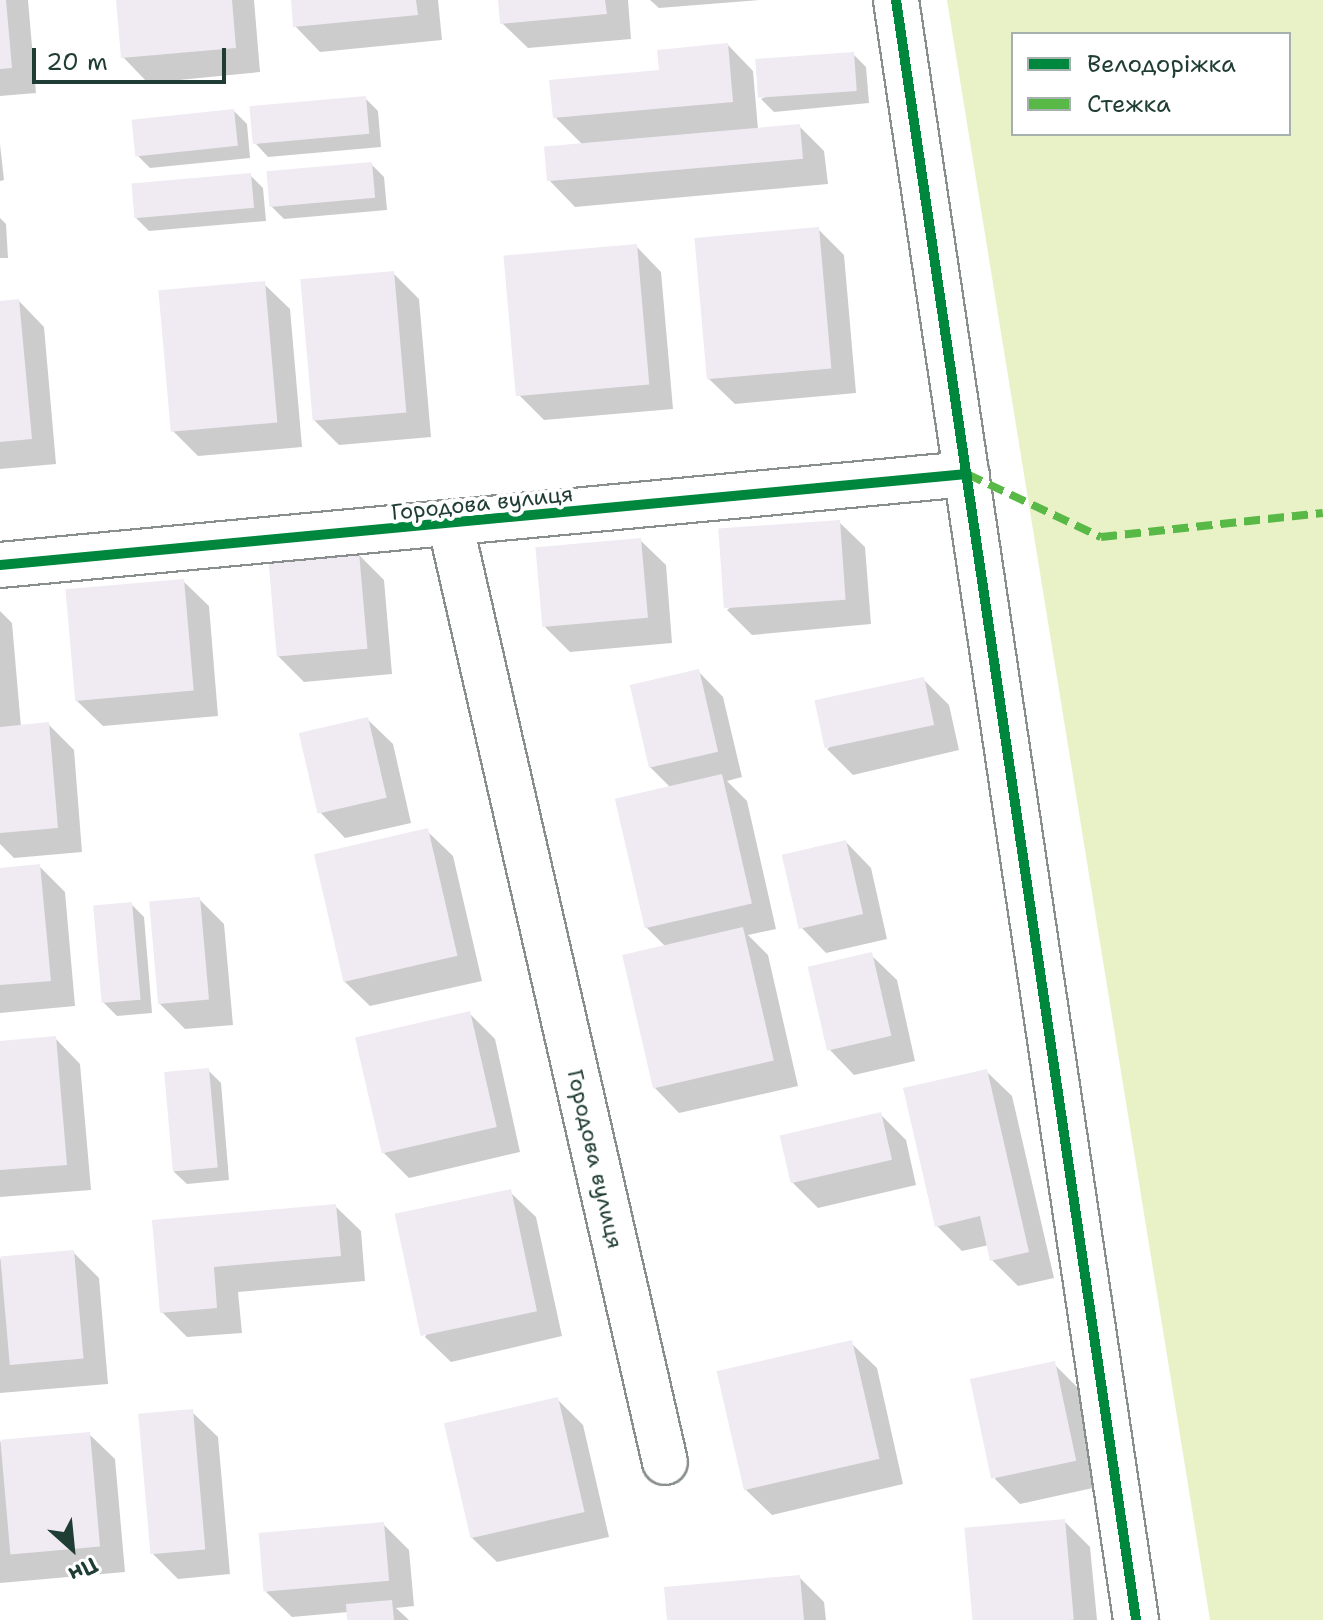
<!DOCTYPE html>
<html>
<head>
<meta charset="utf-8">
<style>
	body { margin:0 }
	#map { position:relative; width:1323px; height:1620px; overflow:hidden; background:#fff; font-family:"Shantell Sans",sans-serif }
	div>[style] { position:absolute }
	[style*='--x'] { left:calc(var(--x)*1px); top:calc(var(--y)*1px); width:calc(var(--w)*1px); rotate:calc(var(--a)*1deg) }
	.green>* { inset:0; background:#e9f1c7 }
	.shadow>* { inset:0; background:#0003 }
	.building>* { inset:0; background:#f0eaf3; transform-origin:0 0 }
	.roads { filter:drop-shadow(2px 0 #898f8d) drop-shadow(-2px 0 #898f8d) drop-shadow(0 2px #898f8d) drop-shadow(0 -2px #898f8d) }
	.street>* { height:44px; margin:-22px; padding:0 22px; transform-origin:22px; border-radius:22px; background:#fff }
	.quiet>* { height:8px; margin-top:-4px; transform-origin:0; background:repeating-linear-gradient(90deg,#58b947 0 16px,transparent 0 24px) }
	.cycleway>* { height:10px; margin:-5px; padding:0 5px; transform-origin:5px; border-radius:5px; background:#00873e }
	span { translate:-50% -50%; white-space:nowrap; text-align:center; line-height:1.15; -webkit-text-stroke:8px #fff; paint-order:stroke }
	.street-label { font-size:22px; color:#1f3d34 }
	.legend { position:absolute; left:1011px; top:32px; width:280px; height:104px; box-sizing:border-box; background:#fff; border:2px solid #a5b1ae; margin:0; padding:10px 14px; list-style:none; font-size:24px; color:#1f3d34 }
	.legend li { display:flex; align-items:center; gap:16px; height:40px }
	.legend b { width:40px; border:2px solid #a5b1ae }
	.north { position:absolute; left:32px; top:1508px; width:80px; height:80px; -webkit-text-stroke:6px #fff; paint-order:stroke; rotate:153deg; font-size:22px; font-weight:700; line-height:32px; text-align:center; color:#1f3d34 }
	.north::after { content:''; display:block; margin:auto; width:28px; height:36px; background:#1f3d34; clip-path:polygon(50% 0,100% 100%,50% 72%,0 100%) }
	.scale { position:absolute; left:32px; top:48px; width:194px; height:36px; box-sizing:border-box; border:4px solid #1f3d34; border-top:0; padding-left:10px; font-size:24px; line-height:28px; white-space:nowrap; color:#1f3d34; -webkit-text-stroke:6px #fff; paint-order:stroke }
</style>
</head>
<body>
<div id="map">
	<div class="green">
		<i style="clip-path:polygon(evenodd,947px 0,1323px 0,1323px 1620px,1210px 1620px,947px 0,1013px 34px,1289px 34px,1289px 134px,1013px 134px,1013px 34px)"></i>
	</div>
	<div class="shadow">
		<i style="clip-path:polygon(0 0,28px 0,36px 93px,0 96px)"></i>
		<i style="clip-path:polygon(118px 0,254px 0,260px 72px,148px 83px,123px 57px)"></i>
		<i style="clip-path:polygon(293px 0,438px 0,442px 40px,320px 52px,295px 26px)"></i>
		<i style="clip-path:polygon(500px 0,628px 0,631px 39px,528px 48px,502px 23px)"></i>
		<i style="clip-path:polygon(650px 0,760px 0,659px 8px)"></i>
		<i style="clip-path:polygon(728px 45px,753px 71px,758px 129px,799px 126px,824px 151px,828px 184px,575px 207px,550px 181px,583px 145px,555px 117px)"></i>
		<i style="clip-path:polygon(854px 55px,866px 67px,869px 103px,774px 112px,761px 99px)"></i>
		<i style="clip-path:polygon(365px 98px,378px 111px,381px 147px,268px 157px,256px 144px)"></i>
		<i style="clip-path:polygon(234px 111px,247px 124px,250px 158px,150px 168px,137px 155px)"></i>
		<i style="clip-path:polygon(0 144px,4px 180px,0 181px)"></i>
		<i style="clip-path:polygon(371px 164px,384px 177px,387px 210px,284px 219px,271px 206px)"></i>
		<i style="clip-path:polygon(250px 175px,263px 188px,266px 221px,149px 231px,136px 218px)"></i>
		<i style="clip-path:polygon(0 218px,6px 224px,8px 258px,0 258px)"></i>
		<i style="clip-path:polygon(818px 229px,844px 255px,856px 393px,735px 404px,709px 379px)"></i>
		<i style="clip-path:polygon(636px 246px,661px 272px,673px 409px,544px 420px,519px 395px)"></i>
		<i style="clip-path:polygon(393px 273px,419px 299px,431px 437px,339px 445px,314px 420px)"></i>
		<i style="clip-path:polygon(264px 284px,290px 309px,302px 447px,198px 456px,172px 430px)"></i>
		<i style="clip-path:polygon(19px 301px,44px 327px,56px 464px,0 469px,0 303px)"></i>
		<i style="clip-path:polygon(839px 522px,865px 547px,871px 624px,752px 635px,727px 610px)"></i>
		<i style="clip-path:polygon(640px 540px,666px 565px,672px 643px,570px 652px,545px 627px)"></i>
		<i style="clip-path:polygon(358px 554px,384px 580px,392px 674px,304px 682px,278px 656px)"></i>
		<i style="clip-path:polygon(183px 581px,209px 606px,218px 716px,103px 726px,77px 701px)"></i>
		<i style="clip-path:polygon(0 611px,12px 623px,21px 727px,48px 724px,74px 750px,82px 852px,14px 858px,0 844px)"></i>
		<i style="clip-path:polygon(698px 671px,723px 697px,742px 777px,727px 781px,747px 801px,776px 929px,748px 935px,768px 955px,798px 1086px,679px 1113px,654px 1087px,666px 947px,646px 927px,671px 788px,650px 767px)"></i>
		<i style="clip-path:polygon(923px 679px,949px 705px,959px 750px,853px 775px,827px 749px)"></i>
		<i style="clip-path:polygon(367px 719px,393px 744px,411px 823px,345px 838px,320px 812px)"></i>
		<i style="clip-path:polygon(427px 831px,453px 856px,482px 981px,370px 1006px,344px 981px)"></i>
		<i style="clip-path:polygon(846px 842px,871px 868px,887px 939px,826px 953px,801px 927px)"></i>
		<i style="clip-path:polygon(39px 866px,65px 892px,75px 1006px,0 1013px,0 870px)"></i>
		<i style="clip-path:polygon(199px 899px,224px 924px,233px 1025px,185px 1029px,160px 1004px)"></i>
		<i style="clip-path:polygon(131px 904px,144px 917px,152px 1013px,117px 1016px,104px 1003px)"></i>
		<i style="clip-path:polygon(871px 955px,897px 980px,915px 1061px,854px 1075px,829px 1049px)"></i>
		<i style="clip-path:polygon(469px 1013px,495px 1039px,520px 1152px,409px 1178px,384px 1153px)"></i>
		<i style="clip-path:polygon(55px 1038px,80px 1064px,91px 1190px,0 1197px,0 1043px)"></i>
		<i style="clip-path:polygon(208px 1070px,221px 1083px,229px 1180px,187px 1184px,174px 1172px)"></i>
		<i style="clip-path:polygon(986px 1071px,1012px 1096px,1054px 1278px,1018px 1286px,992px 1260px,989px 1245px,962px 1251px,937px 1226px)"></i>
		<i style="clip-path:polygon(880px 1114px,906px 1140px,916px 1185px,818px 1208px,792px 1182px)"></i>
		<i style="clip-path:polygon(510px 1192px,536px 1217px,562px 1336px,451px 1362px,425px 1337px)"></i>
		<i style="clip-path:polygon(335px 1206px,361px 1231px,365px 1281px,238px 1292px,242px 1333px,187px 1337px,162px 1312px,154px 1222px)"></i>
		<i style="clip-path:polygon(73px 1252px,99px 1278px,108px 1384px,0 1393px,0 1259px)"></i>
		<i style="clip-path:polygon(851px 1343px,877px 1368px,903px 1484px,772px 1515px,746px 1490px)"></i>
		<i style="clip-path:polygon(1054px 1364px,1079px 1389px,1102px 1486px,1020px 1504px,995px 1479px)"></i>
		<i style="clip-path:polygon(557px 1399px,583px 1425px,609px 1537px,497px 1562px,471px 1537px)"></i>
		<i style="clip-path:polygon(192px 1412px,218px 1437px,230px 1574px,178px 1579px,152px 1553px)"></i>
		<i style="clip-path:polygon(89px 1434px,115px 1459px,125px 1572px,0 1583px,0 1442px)"></i>
		<i style="clip-path:polygon(1064px 1521px,1090px 1547px,1097px 1620px,974px 1620px)"></i>
		<i style="clip-path:polygon(383px 1524px,409px 1550px,414px 1606px,396px 1608px,409px 1620px,349px 1620px,348px 1612px,292px 1617px,266px 1592px)"></i>
		<i style="clip-path:polygon(799px 1577px,824px 1602px,826px 1620px,669px 1620px)"></i>
	</div>
	<div class="building">
		<i style="clip-path:polygon(0 0,6px 0,12px 68px,0 69px)"></i>
		<i style="clip-path:polygon(116px 0,232px 0,236px 48px,121px 58px)"></i>
		<i style="clip-path:polygon(291px 0,416px 0,418px 15px,293px 27px)"></i>
		<i style="clip-path:polygon(498px 0,605px 0,607px 14px,500px 24px)"></i>
		<i style="clip-path:polygon(728px 43px,733px 102px,553px 118px,549px 80px,659px 70px,657px 50px)"></i>
		<i style="left:854px;top:52px;width:39px;height:99px;rotate:86deg"></i>
		<i style="left:366px;top:96px;width:38px;height:117px;rotate:85deg"></i>
		<i style="left:234px;top:109px;width:37px;height:103px;rotate:84deg"></i>
		<i style="left:800px;top:124px;width:35px;height:257px;rotate:85deg"></i>
		<i style="left:372px;top:162px;width:36px;height:106px;rotate:85deg"></i>
		<i style="left:251px;top:173px;width:35px;height:120px;rotate:85deg"></i>
		<i style="left:819px;top:227px;width:142px;height:125px;rotate:85deg"></i>
		<i style="left:637px;top:244px;width:141px;height:134px;rotate:85deg"></i>
		<i style="left:394px;top:271px;width:142px;height:94px;rotate:85deg"></i>
		<i style="left:265px;top:281px;width:142px;height:107px;rotate:85deg"></i>
		<i style="clip-path:polygon(19px 299px,32px 439px,0 442px,0 301px)"></i>
		<i style="left:840px;top:520px;width:80px;height:122px;rotate:86deg"></i>
		<i style="left:641px;top:538px;width:80px;height:106px;rotate:85deg"></i>
		<i style="left:359px;top:552px;width:97px;height:91px;rotate:85deg"></i>
		<i style="left:184px;top:579px;width:112px;height:119px;rotate:85deg"></i>
		<i style="left:699px;top:669px;width:85px;height:71px;rotate:77deg"></i>
		<i style="left:924px;top:677px;width:49px;height:112px;rotate:78deg"></i>
		<i style="left:368px;top:717px;width:83px;height:71px;rotate:77deg"></i>
		<i style="clip-path:polygon(49px 722px,58px 828px,0 833px,0 727px)"></i>
		<i style="left:722px;top:774px;width:133px;height:110px;rotate:77deg"></i>
		<i style="left:428px;top:828px;width:131px;height:117px;rotate:77deg"></i>
		<i style="left:846px;top:840px;width:76px;height:66px;rotate:77deg"></i>
		<i style="clip-path:polygon(40px 864px,51px 981px,0 985px,0 868px)"></i>
		<i style="left:200px;top:897px;width:103px;height:51px;rotate:85deg"></i>
		<i style="left:132px;top:902px;width:98px;height:39px;rotate:85deg"></i>
		<i style="left:743px;top:927px;width:137px;height:124px;rotate:77deg"></i>
		<i style="left:872px;top:952px;width:86px;height:66px;rotate:77deg"></i>
		<i style="left:470px;top:1011px;width:119px;height:118px;rotate:77deg"></i>
		<i style="clip-path:polygon(56px 1036px,67px 1165px,0 1170px,0 1041px)"></i>
		<i style="left:209px;top:1068px;width:100px;height:45px;rotate:85deg"></i>
		<i style="clip-path:polygon(987px 1069px,1029px 1252px,990px 1261px,980px 1216px,935px 1227px,903px 1088px)"></i>
		<i style="left:881px;top:1112px;width:49px;height:104px;rotate:77deg"></i>
		<i style="left:511px;top:1189px;width:125px;height:119px;rotate:78deg"></i>
		<i style="clip-path:polygon(336px 1204px,341px 1256px,214px 1267px,217px 1308px,160px 1313px,152px 1220px)"></i>
		<i style="left:74px;top:1250px;width:109px;height:74px;rotate:85deg"></i>
		<i style="left:852px;top:1340px;width:122px;height:139px;rotate:77deg"></i>
		<i style="left:1055px;top:1361px;width:102px;height:87px;rotate:78deg"></i>
		<i style="left:558px;top:1397px;width:118px;height:117px;rotate:77deg"></i>
		<i style="left:193px;top:1409px;width:141px;height:55px;rotate:85deg"></i>
		<i style="left:90px;top:1432px;width:115px;height:90px;rotate:85deg"></i>
		<i style="left:1065px;top:1519px;width:101px;height:101px;rotate:85deg"></i>
		<i style="left:384px;top:1522px;width:59px;height:126px;rotate:85deg"></i>
		<i style="clip-path:polygon(800px 1575px,804px 1620px,667px 1620px,664px 1587px)"></i>
		<i style="clip-path:polygon(392px 1600px,394px 1620px,347px 1620px,346px 1604px)"></i>
	</div>
	<div class="roads">
		<div class="street">
			<i style="--x:896;--y:0;--w:1638;--a:81.57"></i>
			<i style="--x:451;--y:527;--w:959;--a:77.11"></i>
			<i style="--x:0;--y:565;--w:971;--a:-5.38"></i>
		</div>
	</div>
	<div class="quiet">
		<i style="--x:967;--y:474;--w:148;--a:25.2"></i>
		<i style="--x:1101;--y:537;--w:223;--a:-6.2"></i>
	</div>
	<div class="cycleway">
		<i style="--x:896;--y:0;--w:1638;--a:81.57"></i>
		<i style="--x:0;--y:565;--w:971;--a:-5.38"></i>
	</div>
	<div class="street-label">
		<span style="left:482px;top:503px;rotate:-6deg">Городова вулиця</span>
		<span style="left:595px;top:1159px;rotate:77deg">Городова вулиця</span>
	</div>
	<ul class="legend">
	<li><b style="height:10px;background:#00873e"></b>Велодоріжка</li>
	<li><b style="height:10px;background:#58b947"></b>Стежка</li>
	</ul>
	<div class="north">Пн</div>
	<div class="scale">20 m</div>
</div>
</body>
</html>
